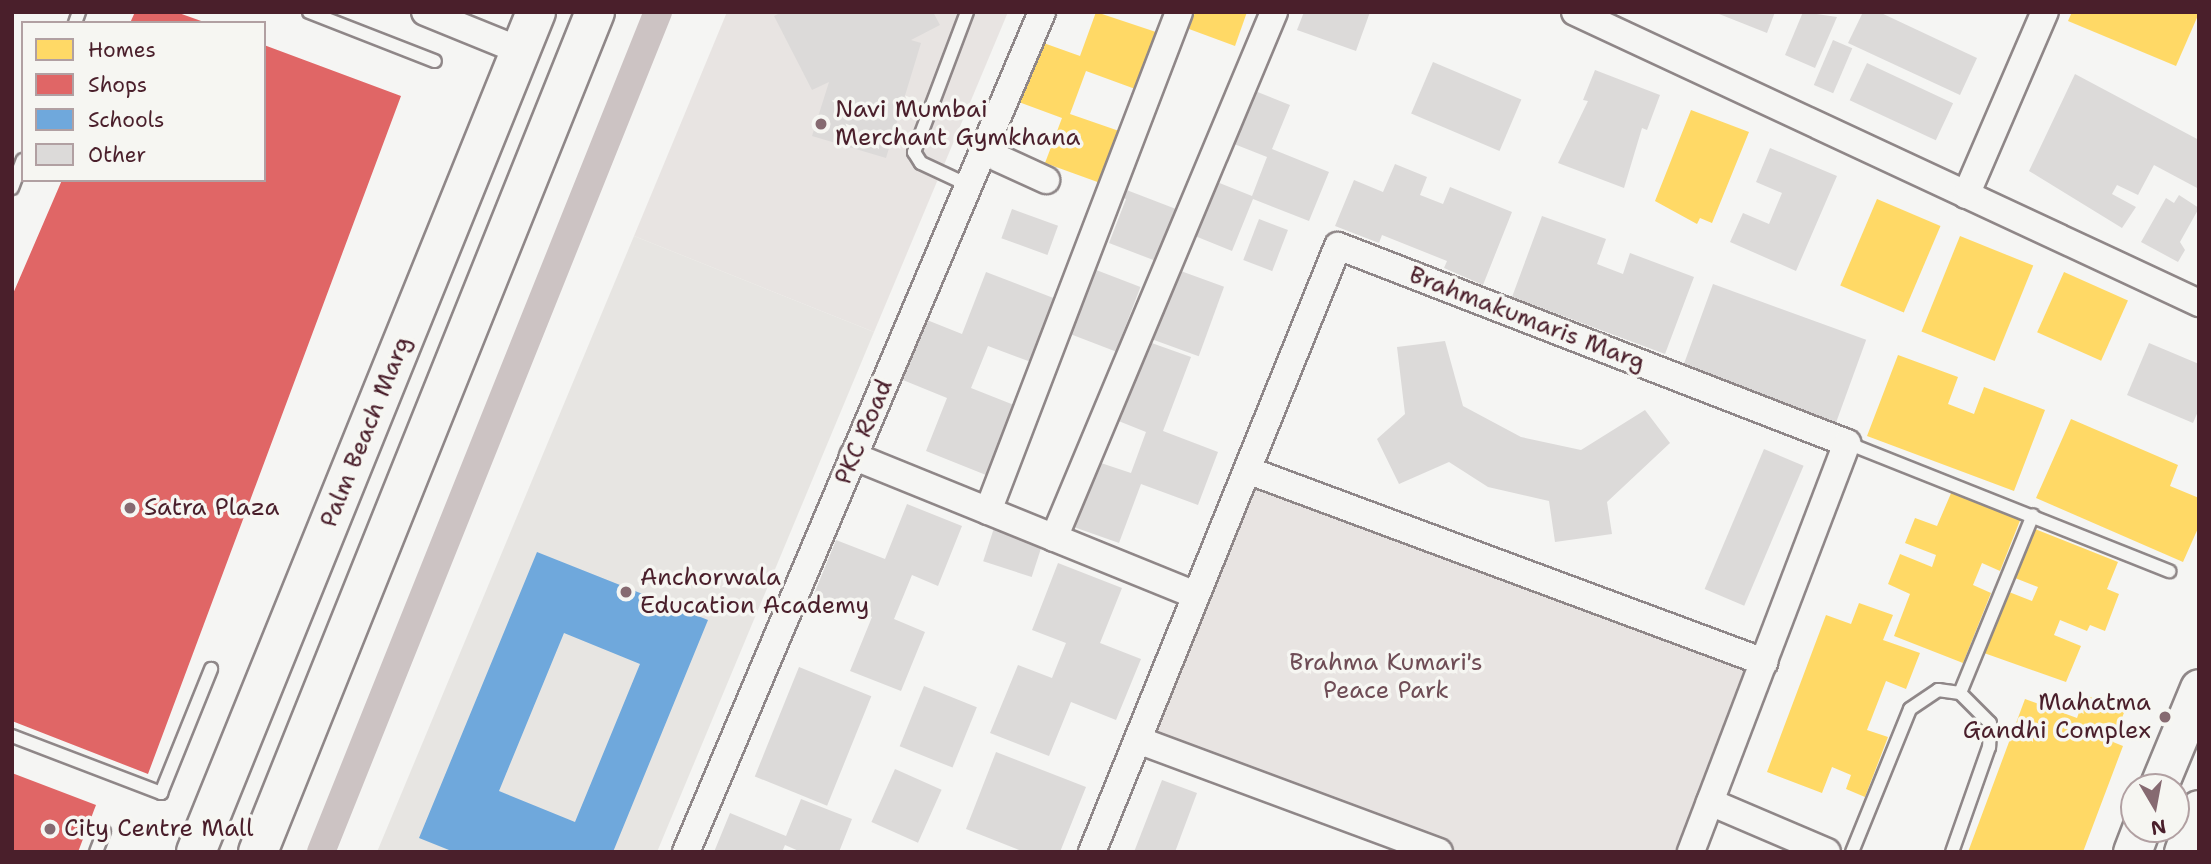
<!DOCTYPE html>
<html>
<head>
<meta charset="utf-8">
<style>
	body { margin:0 }
	#map { position:relative; width:2211px; height:864px; overflow:hidden; background:#f5f5f3; font-family:"Shantell Sans",sans-serif }
	div>[style] { position:absolute }
	[style*='--x'] { left:calc(var(--x)*1px); top:calc(var(--y)*1px); width:calc(var(--w)*1px); rotate:calc(var(--a)*1deg) }
	.built>* { inset:0; background:#e7e5e2 }
	.green>* { inset:0; background:#e8e4e2 }
	.homes>* { inset:0; background:#ffd966; transform-origin:0 0 }
	.shops>* { inset:0; background:#e06666 }
	.schools>* { inset:0; background:#6fa8dc }
	.canal>* { height:28px; margin:-14px; padding:0 14px; transform-origin:14px; border-radius:14px; background:#ccc3c3 }
	.building>* { inset:0; background:#dcdad9; transform-origin:0 0 }
	.roads { filter:drop-shadow(2px 0 #8f8788) drop-shadow(-2px 0 #8f8788) drop-shadow(0 2px #8f8788) drop-shadow(0 -2px #8f8788) }
	.lane>* { height:12px; margin:-6px; padding:0 6px; transform-origin:6px; border-radius:6px; background:#f5f5f3 }
	.street>* { height:26px; margin:-13px; padding:0 13px; transform-origin:13px; border-radius:13px; background:#f5f5f3 }
	.secondary>* { height:37px; margin:-18.5px; padding:0 18.5px; transform-origin:18.5px; border-radius:18.5px; background:#f5f5f3 }
	.primary>* { height:38px; margin:-19px; padding:0 19px; transform-origin:19px; border-radius:19px; background:#f5f5f3 }
	.dots>* { width:19px; height:19px; translate:-50% -50%; box-sizing:border-box; border:4px solid #f6f6f2; border-radius:50% }
	span { translate:-50% -50%; white-space:nowrap; text-align:center; line-height:1.15; -webkit-text-stroke:7px #f6f6f2; paint-order:stroke }
	.poi-label { font-size:24px; color:#4a1f2b }
	.left { translate:0 -50%; text-align:left }
	.right { translate:-100% -50%; text-align:right }
	.street-label { font-size:24px; color:#4a1f2b }
	.park-label { font-size:24px; color:#6f4d56 }
	.frame { position:absolute; inset:0; border:14px solid #4a1f2b; pointer-events:none }
	.legend { position:absolute; left:21px; top:21px; width:245px; height:161px; box-sizing:border-box; background:#f6f6f2; border:2px solid #b1a0a2; margin:0; padding:9px 12px; list-style:none; font-size:21px; color:#4a1f2b }
	.legend li { display:flex; align-items:center; gap:14px; height:35px }
	.legend b { width:35px; border:2px solid #b1a0a2 }
	.north { position:absolute; left:2120px; top:773px; width:70px; height:70px; box-sizing:border-box; background:#f6f6f2; border:2px solid #b1a0a2; border-radius:50%; rotate:170deg; font-size:19px; font-weight:700; line-height:28px; text-align:center; color:#4a1f2b }
	.north::after { content:''; display:block; margin:auto; width:24px; height:32px; background:#866a71; clip-path:polygon(50% 0,100% 100%,50% 72%,0 100%) }
</style>
</head>
<body>
<div id="map">
	<div class="built">
		<i style="clip-path:polygon(634px 236px,874px 332px,657px 852px,377px 852px)"></i>
	</div>
	<div class="green">
		<i style="clip-path:polygon(727px 12px,1008px 12px,874px 332px,634px 236px)"></i>
		<i style="clip-path:polygon(1247px 470px,1764px 662px,1691px 852px,1439px 852px,1138px 740px)"></i>
	</div>
	<div class="homes">
		<i style="clip-path:polygon(1096px 12px,1159px 33px,1138px 90px,1086px 71px,1070px 114px,1122px 132px,1103px 184px,1045px 163px,1062px 118px,1016px 101px,1038px 41px,1080px 56px)"></i>
		<i style="clip-path:polygon(1195px 12px,1247px 12px,1235px 46px,1189px 29px)"></i>
		<i style="clip-path:polygon(2072px 12px,2199px 12px,2199px 13px,2176px 66px,2068px 21px)"></i>
		<i style="clip-path:polygon(1691px 110px,1749px 132px,1712px 223px,1700px 218px,1697px 224px,1655px 201px)"></i>
		<i style="left:1877px;top:199px;width:69px;height:94px;rotate:23deg"></i>
		<i style="left:1960px;top:236px;width:79px;height:103px;rotate:22deg"></i>
		<i style="left:2064px;top:272px;width:70px;height:66px;rotate:24deg"></i>
		<i style="clip-path:polygon(1898px 355px,1958px 377px,1948px 404px,1974px 414px,1984px 387px,2045px 410px,2014px 491px,1867px 436px)"></i>
		<i style="clip-path:polygon(2071px 419px,2178px 465px,2170px 486px,2199px 498px,2199px 526px,2183px 562px,2036px 498px)"></i>
		<i style="clip-path:polygon(1952px 491px,2021px 518px,2000px 571px,1982px 563px,1973px 585px,1991px 593px,1963px 663px,1894px 636px,1910px 594px,1888px 584px,1900px 554px,1932px 567px,1936px 555px,1905px 543px,1915px 518px,1937px 526px)"></i>
		<i style="clip-path:polygon(2035px 529px,2118px 562px,2107px 589px,2119px 594px,2105px 631px,2090px 625px,2087px 631px,2060px 620px,2054px 635px,2081px 646px,2066px 682px,1984px 653px,2009px 592px,2032px 601px,2038px 587px,2015px 578px)"></i>
		<i style="clip-path:polygon(1859px 603px,1893px 615px,1883px 640px,1920px 653px,1906px 689px,1886px 681px,1867px 730px,1888px 737px,1865px 797px,1846px 789px,1851px 775px,1832px 767px,1822px 793px,1767px 772px,1826px 615px,1851px 624px)"></i>
		<i style="clip-path:polygon(2085px 695px,2125px 710px,2113px 742px,2123px 746px,2083px 852px,1968px 852px,2025px 699px,2077px 718px)"></i>
	</div>
	<div class="shops">
		<i style="clip-path:polygon(135px 12px,176px 12px,204px 22px,130px 23px)"></i>
		<i style="clip-path:polygon(264px 45px,401px 96px,148px 774px,12px 721px,12px 296px,62px 180px,264px 180px)"></i>
		<i style="clip-path:polygon(12px 773px,96px 805px,78px 852px,12px 852px)"></i>
	</div>
	<div class="schools">
		<i style="clip-path:polygon(evenodd,537px 552px,708px 620px,613px 852px,454px 852px,419px 838px,537px 552px,564px 633px,640px 664px,575px 822px,499px 791px,564px 633px)"></i>
	</div>
	<div class="canal">
		<i style="--x:321;--y:852;--w:905;--a:-68.14"></i>
	</div>
	<div class="building">
		<i style="clip-path:polygon(782px 12px,933px 12px,940px 25px,911px 40px,921px 43px,886px 158px,812px 136px,829px 82px,812px 90px,774px 16px)"></i>
		<i style="clip-path:polygon(1304px 12px,1370px 12px,1356px 51px,1297px 30px)"></i>
		<i style="clip-path:polygon(1714px 12px,1775px 12px,1767px 33px)"></i>
		<i style="clip-path:polygon(1803px 12px,1837px 17px,1815px 68px,1785px 55px)"></i>
		<i style="clip-path:polygon(1863px 12px,1879px 12px,1977px 58px,1960px 95px,1848px 43px)"></i>
		<i style="left:1833px;top:40px;width:21px;height:49px;rotate:23deg"></i>
		<i style="left:1433px;top:62px;width:96px;height:56px;rotate:23deg"></i>
		<i style="left:1867px;top:63px;width:95px;height:41px;rotate:25deg"></i>
		<i style="clip-path:polygon(1595px 70px,1660px 95px,1647px 130px,1642px 128px,1624px 188px,1558px 163px,1588px 101px,1583px 100px)"></i>
		<i style="clip-path:polygon(2075px 74px,2199px 140px,2199px 189px,2154px 165px,2138px 195px,2117px 185px,2112px 194px,2136px 207px,2122px 228px,2029px 171px)"></i>
		<i style="clip-path:polygon(1245px 87px,1290px 105px,1272px 149px,1329px 172px,1309px 221px,1253px 199px,1232px 251px,1195px 236px,1217px 182px,1252px 196px,1267px 157px,1224px 140px)"></i>
		<i style="clip-path:polygon(1770px 148px,1837px 176px,1796px 271px,1730px 242px,1743px 213px,1769px 224px,1782px 193px,1756px 182px)"></i>
		<i style="clip-path:polygon(1395px 164px,1427px 177px,1420px 195px,1443px 204px,1450px 187px,1512px 212px,1483px 285px,1444px 268px,1447px 261px,1382px 235px,1379px 243px,1335px 226px,1354px 180px,1383px 192px)"></i>
		<i style="clip-path:polygon(1124px 189px,1176px 209px,1156px 261px,1109px 243px,1126px 199px,1121px 197px)"></i>
		<i style="clip-path:polygon(2179px 195px,2199px 208px,2180px 242px,2185px 250px,2178px 262px,2141px 242px,2166px 198px,2174px 203px)"></i>
		<i style="left:1012px;top:209px;width:49px;height:31px;rotate:20deg"></i>
		<i style="clip-path:polygon(1542px 216px,1606px 239px,1597px 264px,1623px 274px,1630px 253px,1694px 277px,1665px 354px,1512px 297px)"></i>
		<i style="left:1259px;top:219px;width:31px;height:44px;rotate:21deg"></i>
		<i style="left:1091px;top:268px;width:53px;height:69px;rotate:21deg"></i>
		<i style="left:1178px;top:270px;width:49px;height:74px;rotate:20deg"></i>
		<i style="clip-path:polygon(986px 272px,1056px 299px,1031px 362px,988px 346px,971px 388px,1014px 405px,986px 475px,926px 451px,947px 398px,898px 378px,922px 318px,962px 334px)"></i>
		<i style="left:1713px;top:284px;width:163px;height:88px;rotate:20deg"></i>
		<i style="clip-path:polygon(1146px 341px,1191px 357px,1163px 431px,1218px 452px,1198px 505px,1141px 484px,1119px 543px,1071px 526px,1095px 461px,1131px 473px,1146px 432px,1116px 420px)"></i>
		<i style="clip-path:polygon(1445px 341px,1463px 406px,1521px 437px,1581px 450px,1645px 410px,1670px 443px,1607px 502px,1612px 534px,1555px 542px,1549px 501px,1488px 487px,1449px 462px,1399px 484px,1377px 439px,1405px 414px,1397px 347px)"></i>
		<i style="clip-path:polygon(2149px 343px,2199px 364px,2199px 409px,2193px 423px,2127px 395px)"></i>
		<i style="left:1764px;top:449px;width:43px;height:152px;rotate:23deg"></i>
		<i style="clip-path:polygon(907px 504px,962px 526px,938px 586px,912px 575px,894px 619px,925px 632px,901px 691px,850px 671px,872px 617px,814px 594px,836px 540px,885px 559px)"></i>
		<i style="left:994px;top:528px;width:51px;height:35px;rotate:18deg"></i>
		<i style="clip-path:polygon(1058px 563px,1122px 588px,1100px 643px,1141px 659px,1116px 720px,1071px 702px,1049px 756px,990px 733px,1018px 665px,1052px 678px,1066px 643px,1032px 630px)"></i>
		<i style="left:799px;top:667px;width:78px;height:118px;rotate:22deg"></i>
		<i style="left:924px;top:686px;width:57px;height:65px;rotate:22deg"></i>
		<i style="clip-path:polygon(996px 752px,1086px 787px,1060px 852px,1024px 852px,966px 829px)"></i>
		<i style="left:895px;top:769px;width:51px;height:58px;rotate:24deg"></i>
		<i style="clip-path:polygon(1162px 780px,1197px 793px,1175px 852px,1134px 852px)"></i>
		<i style="clip-path:polygon(801px 799px,852px 819px,839px 852px,801px 852px,785px 845px,782px 852px,714px 852px,730px 813px,786px 836px)"></i>
	</div>
	<div class="roads">
		<div class="lane">
			<i style="--x:309;--y:12;--w:135;--a:21.3"></i>
			<i style="--x:967;--y:12;--w:150;--a:110.7"></i>
			<i style="--x:914;--y:152;--w:13;--a:58"></i>
			<i style="--x:921;--y:163;--w:52;--a:25.1"></i>
			<i style="--x:75;--y:23;--w:12;--a:-70"></i>
			<i style="--x:12;--y:188;--w:30;--a:-69"></i>
			<i style="--x:1847;--y:443;--w:347;--a:21.7"></i>
			<i style="--x:1960;--y:693;--w:192;--a:-67.7"></i>
			<i style="--x:12;--y:736;--w:160;--a:20.9"></i>
			<i style="--x:161;--y:793;--w:134;--a:-68"></i>
			<i style="--x:96;--y:852;--w:22;--a:-69"></i>
			<i style="--x:1852;--y:852;--w:154;--a:-67.9"></i>
			<i style="--x:1910;--y:709;--w:34;--a:-34"></i>
			<i style="--x:1938;--y:690;--w:22;--a:8"></i>
			<i style="--x:1960;--y:693;--w:42;--a:45"></i>
			<i style="--x:1990;--y:723;--w:24;--a:92"></i>
			<i style="--x:1989;--y:747;--w:111;--a:109.4"></i>
		</div>
		<div class="street">
			<i style="--x:425;--y:12;--w:104;--a:22.1"></i>
			<i style="--x:1575;--y:12;--w:689;--a:25"></i>
			<i style="--x:998;--y:158;--w:53;--a:24.6"></i>
			<i style="--x:1966;--y:195;--w:199;--a:-66.7"></i>
			<i style="--x:853;--y:456;--w:370;--a:22.1"></i>
			<i style="--x:1247;--y:470;--w:552;--a:20.37"></i>
			<i style="--x:988;--y:511;--w:534;--a:-69.05"></i>
			<i style="--x:1054;--y:538;--w:570;--a:-67.3"></i>
			<i style="--x:1138;--y:740;--w:321;--a:20.4"></i>
			<i style="--x:1710;--y:802;--w:127;--a:23.1"></i>
			<i style="--x:686;--y:852;--w:912;--a:-67.03"></i>
			<i style="--x:1092;--y:852;--w:654;--a:-67.91"></i>
			<i style="--x:1338;--y:246;--w:546;--a:21.16"></i>
			<i style="--x:1847;--y:443;--w:438;--a:110.9"></i>
		</div>
		<div class="secondary">
			<i style="--x:2158;--y:787;--w:107;--a:-67.5"></i>
			<i style="--x:2132;--y:852;--w:25;--a:-69"></i>
			<i style="--x:2183;--y:852;--w:46;--a:-69.6"></i>
		</div>
		<div class="primary">
			<i style="--x:196;--y:852;--w:906;--a:-67.96"></i>
			<i style="--x:258;--y:852;--w:905;--a:-68.14"></i>
		</div>
	</div>
	<div class="dots">
		<i style="left:821px;top:124px;background:#866a71"></i>
		<i style="left:130px;top:508px;background:#866a71"></i>
		<i style="left:626px;top:592px;background:#866a71"></i>
		<i style="left:2165px;top:717px;background:#866a71"></i>
		<i style="left:50px;top:829px;background:#866a71"></i>
	</div>
	<div class="poi-label">
		<span class="left" style="left:835px;top:124px">Navi Mumbai<br>Merchant Gymkhana</span>
		<span class="left" style="left:144px;top:508px">Satra Plaza</span>
		<span class="left" style="left:640px;top:592px">Anchorwala<br>Education Academy</span>
		<span class="right" style="left:2151px;top:717px">Mahatma<br>Gandhi Complex</span>
		<span class="left" style="left:64px;top:829px">City Centre Mall</span>
	</div>
	<div class="street-label">
		<span style="left:1527px;top:319px;rotate:21deg">Brahmakumaris Marg</span>
		<span style="left:366px;top:432px;rotate:-68deg">Palm Beach Marg</span>
		<span style="left:864px;top:432px;rotate:-67deg">PKC Road</span>
	</div>
	<div class="park-label">
		<span style="left:1386px;top:677px">Brahma Kumari's<br>Peace Park</span>
	</div>
	<div class="frame"></div>
	<ul class="legend">
	<li><b style="height:19px;background:#ffd966"></b>Homes</li>
	<li><b style="height:19px;background:#e06666"></b>Shops</li>
	<li><b style="height:19px;background:#6fa8dc"></b>Schools</li>
	<li><b style="height:19px;background:#dcdad9"></b>Other</li>
	</ul>
	<div class="north">N</div>
</div>
</body>
</html>
